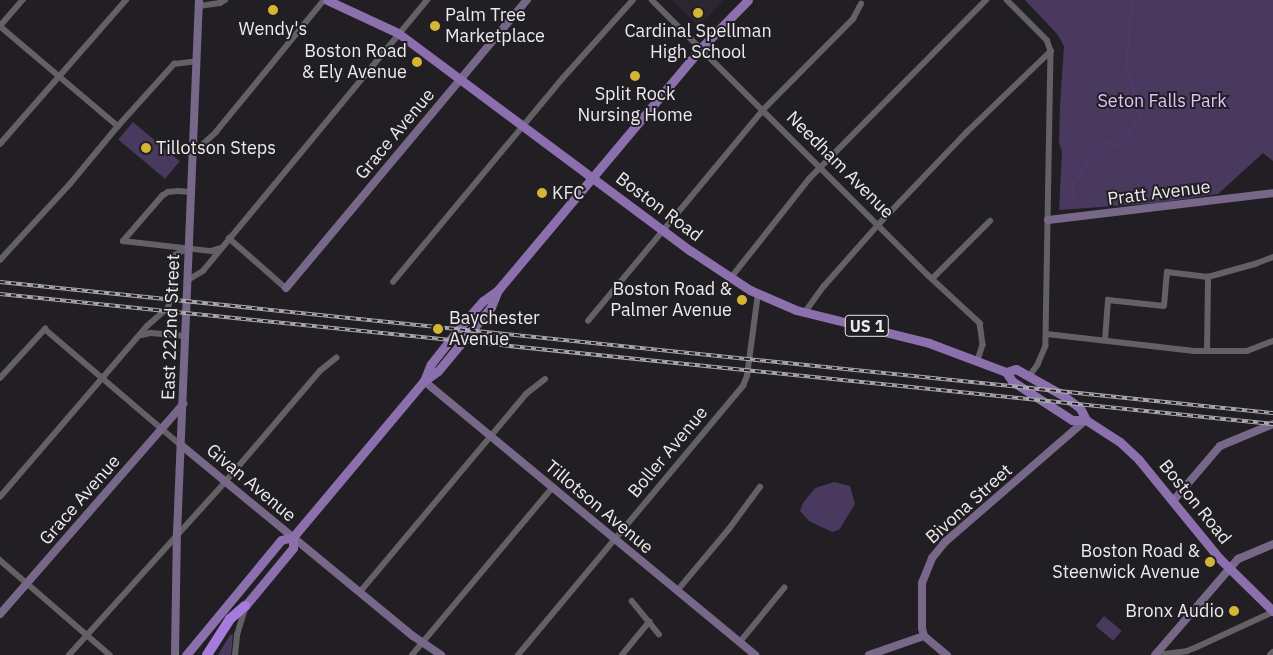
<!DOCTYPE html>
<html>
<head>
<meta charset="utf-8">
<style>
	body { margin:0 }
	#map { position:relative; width:1273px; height:655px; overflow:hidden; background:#211f23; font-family:"IBM Plex Sans",sans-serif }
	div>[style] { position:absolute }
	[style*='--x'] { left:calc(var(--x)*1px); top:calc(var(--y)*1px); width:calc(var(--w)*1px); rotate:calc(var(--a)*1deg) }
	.built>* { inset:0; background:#2b2731 }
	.green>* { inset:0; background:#49395e; transform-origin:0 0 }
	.stream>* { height:2px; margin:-1px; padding:0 1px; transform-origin:1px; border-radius:1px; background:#52386f }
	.street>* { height:5.5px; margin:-2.75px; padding:0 2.75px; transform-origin:2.75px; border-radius:2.75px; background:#636066 }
	.secondary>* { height:8px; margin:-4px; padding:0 4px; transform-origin:4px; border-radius:4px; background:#77688a }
	.primary>* { height:9px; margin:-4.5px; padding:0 4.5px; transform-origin:4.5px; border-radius:4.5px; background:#8c70ae }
	.highway>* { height:10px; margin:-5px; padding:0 5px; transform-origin:5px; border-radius:5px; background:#a77ade }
	.rail>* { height:4px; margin-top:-2px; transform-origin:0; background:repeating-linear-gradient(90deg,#211f23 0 5.5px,#acaaae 0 11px); box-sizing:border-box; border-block:1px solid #acaaae }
	.dots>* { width:14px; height:14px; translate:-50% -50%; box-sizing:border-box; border:2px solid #211f23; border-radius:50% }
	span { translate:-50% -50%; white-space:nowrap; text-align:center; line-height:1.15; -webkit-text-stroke:4px #211f23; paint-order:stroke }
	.shield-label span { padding:1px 4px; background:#211f23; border:1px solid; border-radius:4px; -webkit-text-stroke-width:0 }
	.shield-label { font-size:16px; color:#ecebee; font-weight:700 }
	.poi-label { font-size:18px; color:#ecebee }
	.left { translate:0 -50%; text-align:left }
	.right { translate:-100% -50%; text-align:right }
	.park-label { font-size:18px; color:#dbc5f9 }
	.street-label { font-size:18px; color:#ecebee }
</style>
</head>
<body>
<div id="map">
	<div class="built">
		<i style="clip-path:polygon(672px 0,724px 0,698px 26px)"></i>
	</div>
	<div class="green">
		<i style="clip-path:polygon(1025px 0,1273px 0,1273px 161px,1263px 153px,1218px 194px,1157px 203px,1059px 210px,1062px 152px,1059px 143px,1060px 105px,1064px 46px,1058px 35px)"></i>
		<i style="left:133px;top:122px;width:61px;height:23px;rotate:40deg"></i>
		<i style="clip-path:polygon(834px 482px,850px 486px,855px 504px,839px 530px,832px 532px,809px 521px,800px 511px,803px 503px,815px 488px)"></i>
		<i style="left:1104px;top:616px;width:23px;height:13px;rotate:40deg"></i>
		<i style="clip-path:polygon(233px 634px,231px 655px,218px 655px,230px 635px)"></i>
	</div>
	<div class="stream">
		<i style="--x:1070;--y:205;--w:7;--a:-56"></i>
		<i style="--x:1074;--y:199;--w:14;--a:-98"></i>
		<i style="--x:1072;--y:185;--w:16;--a:-52"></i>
		<i style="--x:1082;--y:172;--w:19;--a:-65"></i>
		<i style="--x:1090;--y:155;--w:21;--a:-39"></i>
		<i style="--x:1106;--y:142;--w:15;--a:23"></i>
		<i style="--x:1120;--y:148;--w:38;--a:-57"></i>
		<i style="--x:1141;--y:116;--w:13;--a:-119"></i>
		<i style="--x:1135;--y:105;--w:20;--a:-96"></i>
		<i style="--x:1133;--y:85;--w:16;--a:-117"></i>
		<i style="--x:1126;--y:71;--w:71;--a:-85.2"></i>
	</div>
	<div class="street">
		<i style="--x:652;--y:0;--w:390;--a:44.9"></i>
		<i style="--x:928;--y:275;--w:71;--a:42.7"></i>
		<i style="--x:980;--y:323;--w:22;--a:82"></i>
		<i style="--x:983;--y:345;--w:16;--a:108"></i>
		<i style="--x:1007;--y:0;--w:57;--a:45"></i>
		<i style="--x:1047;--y:40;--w:12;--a:70"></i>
		<i style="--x:1051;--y:51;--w:295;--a:91"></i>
		<i style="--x:1046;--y:346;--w:21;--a:113"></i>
		<i style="--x:1038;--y:365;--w:14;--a:126"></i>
		<i style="--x:199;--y:6;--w:21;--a:-8"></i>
		<i style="--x:220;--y:3;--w:6;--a:-31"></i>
		<i style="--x:0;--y:26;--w:155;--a:40.3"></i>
		<i style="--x:0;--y:26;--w:35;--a:-49"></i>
		<i style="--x:0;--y:144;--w:191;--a:-48.8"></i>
		<i style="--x:193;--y:153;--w:31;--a:-42"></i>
		<i style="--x:216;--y:132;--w:171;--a:-50.7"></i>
		<i style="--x:229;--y:238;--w:76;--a:41.3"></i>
		<i style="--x:123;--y:241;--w:89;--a:6.5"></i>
		<i style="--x:211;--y:251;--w:9;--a:-18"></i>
		<i style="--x:123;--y:241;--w:60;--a:-49.1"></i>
		<i style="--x:162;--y:196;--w:7;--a:-34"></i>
		<i style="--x:168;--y:192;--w:10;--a:-6"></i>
		<i style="--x:178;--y:191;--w:13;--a:4"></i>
		<i style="--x:0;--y:260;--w:103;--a:-47.4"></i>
		<i style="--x:70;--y:184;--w:75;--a:-50.4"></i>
		<i style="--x:118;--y:126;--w:84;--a:-47.9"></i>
		<i style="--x:174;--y:64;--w:23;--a:-7"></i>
		<i style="--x:730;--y:279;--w:127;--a:-51.7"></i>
		<i style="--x:809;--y:179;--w:252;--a:-45.3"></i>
		<i style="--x:932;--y:279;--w:82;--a:-45"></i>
		<i style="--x:188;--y:280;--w:17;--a:-31"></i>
		<i style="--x:203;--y:271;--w:352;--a:-50.4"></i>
		<i style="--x:393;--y:282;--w:264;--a:-50.2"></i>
		<i style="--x:562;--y:79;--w:106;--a:-48.1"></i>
		<i style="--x:805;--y:312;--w:32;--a:-54"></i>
		<i style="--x:824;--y:286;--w:81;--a:-48.5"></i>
		<i style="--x:878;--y:225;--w:127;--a:-46.3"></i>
		<i style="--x:966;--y:133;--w:118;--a:-44"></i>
		<i style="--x:588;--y:321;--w:274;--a:-50.3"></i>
		<i style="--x:763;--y:110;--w:128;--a:-45.3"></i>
		<i style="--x:853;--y:19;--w:17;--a:-62"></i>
		<i style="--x:1047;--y:334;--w:148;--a:6.6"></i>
		<i style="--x:1194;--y:351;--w:53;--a:0"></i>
		<i style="--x:1247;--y:351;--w:28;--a:-21"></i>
		<i style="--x:142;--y:335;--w:9;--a:-13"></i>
		<i style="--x:151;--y:333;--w:35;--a:5"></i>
		<i style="--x:1105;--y:340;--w:40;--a:-85.7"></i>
		<i style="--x:1108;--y:300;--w:56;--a:6.1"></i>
		<i style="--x:1164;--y:306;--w:34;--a:-85"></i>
		<i style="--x:1167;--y:272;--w:41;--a:7"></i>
		<i style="--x:1207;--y:351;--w:74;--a:-89.2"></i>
		<i style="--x:1208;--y:277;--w:49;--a:-15.5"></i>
		<i style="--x:1255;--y:264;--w:19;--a:-21"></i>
		<i style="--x:0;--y:378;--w:67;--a:-47.4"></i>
		<i style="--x:45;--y:329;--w:179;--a:40.5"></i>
		<i style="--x:0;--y:497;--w:225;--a:-49.3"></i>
		<i style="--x:147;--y:326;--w:28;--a:-41"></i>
		<i style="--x:168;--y:308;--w:12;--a:-76"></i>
		<i style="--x:171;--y:296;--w:40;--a:-87.1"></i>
		<i style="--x:173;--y:256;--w:18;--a:-27"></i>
		<i style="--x:0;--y:560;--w:145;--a:40.8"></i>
		<i style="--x:677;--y:591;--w:81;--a:-50"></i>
		<i style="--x:729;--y:529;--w:52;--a:-53.6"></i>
		<i style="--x:360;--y:592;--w:258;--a:-50"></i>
		<i style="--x:526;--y:394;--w:24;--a:-38"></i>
		<i style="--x:632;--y:601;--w:43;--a:50.7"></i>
		<i style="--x:740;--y:642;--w:70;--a:-50.8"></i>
		<i style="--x:69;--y:655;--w:234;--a:-47.9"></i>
		<i style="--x:226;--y:481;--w:145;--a:-49.5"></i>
		<i style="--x:320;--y:371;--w:21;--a:-39"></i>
		<i style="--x:235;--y:655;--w:20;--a:-84"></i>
		<i style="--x:237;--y:635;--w:28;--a:-73"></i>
		<i style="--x:412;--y:655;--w:218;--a:-50"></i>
		<i style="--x:518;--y:655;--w:351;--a:-50.1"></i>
		<i style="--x:743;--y:386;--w:11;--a:-68"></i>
		<i style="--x:747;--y:376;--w:83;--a:-82.4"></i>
		<i style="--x:622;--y:655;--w:43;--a:-50.7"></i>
		<i style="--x:1156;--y:655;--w:31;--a:-7"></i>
		<i style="--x:1187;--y:651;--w:11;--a:-22"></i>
		<i style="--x:1197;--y:647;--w:84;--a:-24.7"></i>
		<i style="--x:1270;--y:655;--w:4;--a:-45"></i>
	</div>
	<div class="secondary">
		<i style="--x:1048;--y:220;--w:227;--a:-6.8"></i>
		<i style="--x:286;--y:288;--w:376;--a:-50.1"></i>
		<i style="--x:424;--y:381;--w:430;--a:39.6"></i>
		<i style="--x:181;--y:445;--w:301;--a:39.5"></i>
		<i style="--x:413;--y:636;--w:34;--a:34"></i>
		<i style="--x:1173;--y:501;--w:72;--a:-49.5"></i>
		<i style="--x:1220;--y:446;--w:57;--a:-22.5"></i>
		<i style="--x:0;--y:614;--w:279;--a:-48.9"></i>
		<i style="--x:924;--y:636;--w:8;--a:-104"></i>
		<i style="--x:922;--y:628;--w:45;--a:-90"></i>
		<i style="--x:922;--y:583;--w:27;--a:-68"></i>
		<i style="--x:932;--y:558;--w:21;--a:-51"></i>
		<i style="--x:945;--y:542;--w:186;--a:-40.9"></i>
		<i style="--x:175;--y:655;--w:122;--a:-89.1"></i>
		<i style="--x:177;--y:533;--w:533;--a:-87.64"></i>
		<i style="--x:869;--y:655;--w:58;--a:-19.1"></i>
		<i style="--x:924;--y:636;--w:30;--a:40"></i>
		<i style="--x:1155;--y:655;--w:127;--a:-49.2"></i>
		<i style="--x:1238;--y:559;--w:38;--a:-23"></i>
	</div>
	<div class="primary">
		<i style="--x:327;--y:0;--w:78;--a:24.9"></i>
		<i style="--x:398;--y:33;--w:365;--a:36.7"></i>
		<i style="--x:691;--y:251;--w:71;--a:33.5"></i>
		<i style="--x:750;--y:290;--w:50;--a:23.5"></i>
		<i style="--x:796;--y:310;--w:137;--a:13.9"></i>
		<i style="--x:929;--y:343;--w:82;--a:20.6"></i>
		<i style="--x:1006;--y:372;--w:10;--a:-17"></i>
		<i style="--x:1016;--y:369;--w:55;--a:29.4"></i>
		<i style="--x:1064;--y:396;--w:20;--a:37"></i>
		<i style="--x:1080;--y:408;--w:13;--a:63"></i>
		<i style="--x:1086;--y:420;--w:40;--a:32.9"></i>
		<i style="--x:1120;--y:442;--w:26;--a:43"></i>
		<i style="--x:1139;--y:460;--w:127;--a:50.8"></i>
		<i style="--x:1219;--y:558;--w:76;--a:44.5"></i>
		<i style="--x:1006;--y:372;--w:11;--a:56"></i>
		<i style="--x:1012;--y:381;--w:72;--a:33"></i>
		<i style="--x:1072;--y:420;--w:14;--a:0"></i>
		<i style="--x:424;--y:381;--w:18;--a:-68"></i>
		<i style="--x:431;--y:364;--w:48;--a:-51.7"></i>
		<i style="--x:461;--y:326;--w:33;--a:-49"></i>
		<i style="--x:483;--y:301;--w:19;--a:-36"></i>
		<i style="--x:498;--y:290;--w:316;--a:-50"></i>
		<i style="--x:701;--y:48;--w:67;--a:-45.6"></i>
		<i style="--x:245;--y:606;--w:75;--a:-50.4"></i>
		<i style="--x:293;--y:548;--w:11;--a:-90"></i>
		<i style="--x:186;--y:655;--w:149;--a:-50.4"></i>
		<i style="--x:281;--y:540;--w:12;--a:-14"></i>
		<i style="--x:293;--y:537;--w:204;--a:-50"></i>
		<i style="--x:424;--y:381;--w:17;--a:-36"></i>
		<i style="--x:438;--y:371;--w:83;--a:-50.4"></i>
		<i style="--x:491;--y:307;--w:18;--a:-68"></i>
	</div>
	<div class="highway">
		<i style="--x:207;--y:655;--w:43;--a:-57.4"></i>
		<i style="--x:230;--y:619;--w:20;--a:-41"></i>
	</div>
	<div class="rail">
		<i style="--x:0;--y:282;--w:1280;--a:5.88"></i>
		<i style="--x:0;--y:294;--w:1280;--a:5.83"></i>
	</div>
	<div class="dots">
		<i style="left:273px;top:10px;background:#d6b534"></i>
		<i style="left:698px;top:13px;background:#d6b534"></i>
		<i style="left:435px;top:26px;background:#d6b534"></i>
		<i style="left:417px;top:62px;background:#d6b534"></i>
		<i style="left:635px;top:76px;background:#d6b534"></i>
		<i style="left:146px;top:148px;background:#d6b534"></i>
		<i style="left:542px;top:193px;background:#d6b534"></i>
		<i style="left:742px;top:300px;background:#d6b534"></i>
		<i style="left:438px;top:329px;background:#d6b534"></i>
		<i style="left:1210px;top:562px;background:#d6b534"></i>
		<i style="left:1234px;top:611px;background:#d6b534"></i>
	</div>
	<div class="shield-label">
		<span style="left:867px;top:326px">US 1</span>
	</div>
	<div class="poi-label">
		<span class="left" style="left:445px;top:26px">Palm Tree<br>Marketplace</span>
		<span style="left:273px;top:29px">Wendy's</span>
		<span style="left:698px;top:42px">Cardinal Spellman<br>High School</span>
		<span class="right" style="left:407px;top:62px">Boston Road<br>&amp; Ely Avenue</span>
		<span style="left:635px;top:105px">Split Rock<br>Nursing Home</span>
		<span class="left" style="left:156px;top:148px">Tillotson Steps</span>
		<span class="left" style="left:552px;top:193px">KFC</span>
		<span class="right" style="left:732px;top:300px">Boston Road &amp;<br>Palmer Avenue</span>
		<span class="left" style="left:449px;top:329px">Baychester<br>Avenue</span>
		<span class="right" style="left:1200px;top:562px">Boston Road &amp;<br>Steenwick Avenue</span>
		<span class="right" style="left:1224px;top:611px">Bronx Audio</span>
	</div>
	<div class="park-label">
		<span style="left:1162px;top:101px">Seton Falls Park</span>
	</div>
	<div class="street-label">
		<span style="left:395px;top:134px;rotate:-50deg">Grace Avenue</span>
		<span style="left:840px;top:165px;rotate:45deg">Needham Avenue</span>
		<span style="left:1159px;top:193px;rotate:-7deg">Pratt Avenue</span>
		<span style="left:659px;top:207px;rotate:37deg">Boston Road</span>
		<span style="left:171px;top:327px;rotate:-88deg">East 222nd Street</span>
		<span style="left:668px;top:452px;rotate:-50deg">Boller Avenue</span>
		<span style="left:251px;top:483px;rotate:40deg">Givan Avenue</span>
		<span style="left:80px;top:500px;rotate:-49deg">Grace Avenue</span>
		<span style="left:1195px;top:502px;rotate:51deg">Boston Road</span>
		<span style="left:969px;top:504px;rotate:-42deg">Bivona Street</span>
		<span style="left:599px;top:507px;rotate:40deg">Tillotson Avenue</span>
	</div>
</div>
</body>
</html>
